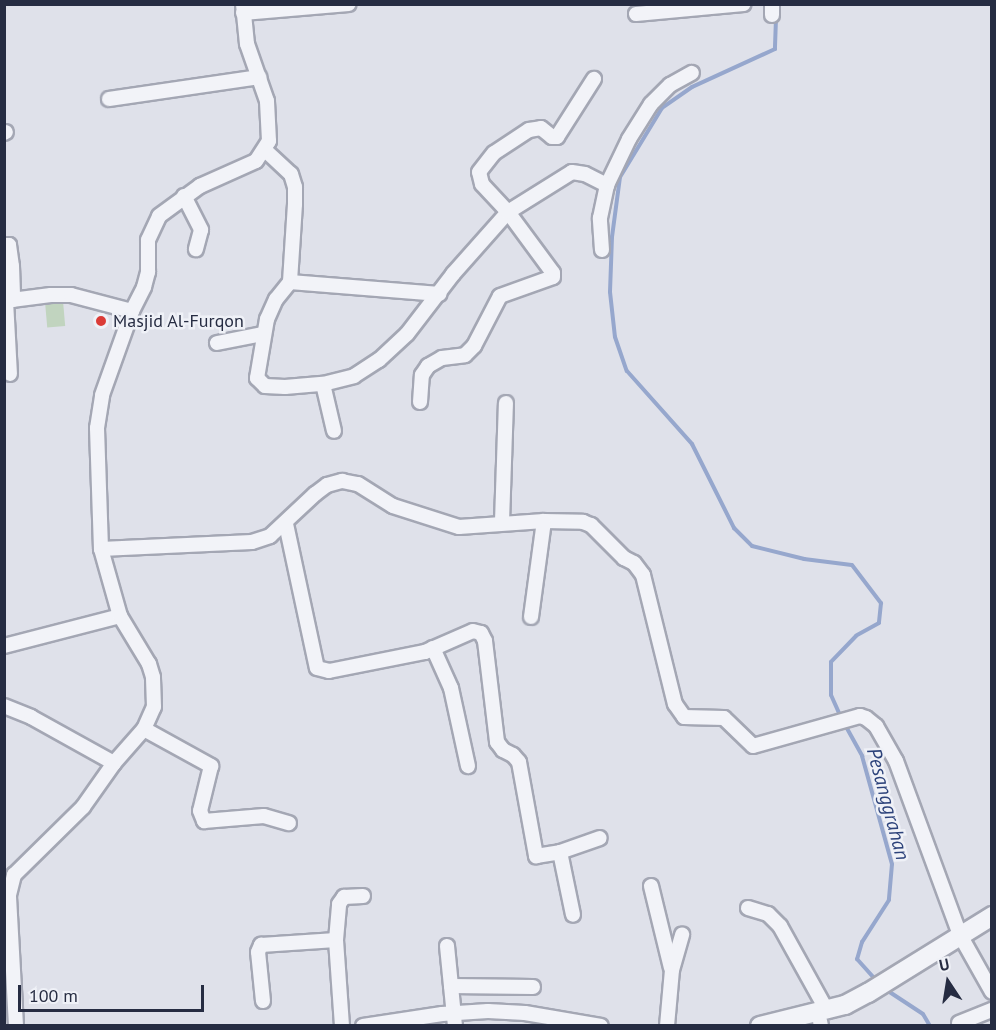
<!DOCTYPE html>
<html>
<head>
<meta charset="utf-8">
<style>
	body { margin:0 }
	#map { position:relative; width:996px; height:1030px; overflow:hidden; background:#dfe1ea; font-family:"PT Sans",sans-serif }
	div>[style] { position:absolute }
	[style*='--x'] { left:calc(var(--x)*1px); top:calc(var(--y)*1px); width:calc(var(--w)*1px); rotate:calc(var(--a)*1deg) }
	.green>* { inset:0; background:#c1d4bf; transform-origin:0 0 }
	.stream>* { height:4px; margin:-2px; padding:0 2px; transform-origin:2px; border-radius:2px; background:#96a7cd }
	.roads { filter:drop-shadow(2px 0 #a4a7b4) drop-shadow(-2px 0 #a4a7b4) drop-shadow(0 2px #a4a7b4) drop-shadow(0 -2px #a4a7b4) }
	.minor>* { height:14px; margin:-7px; padding:0 7px; transform-origin:7px; border-radius:7px; background:#f2f3f8 }
	.tertiary>* { height:18px; margin:-9px; padding:0 9px; transform-origin:9px; border-radius:9px; background:#f2f3f8 }
	.dots>* { width:16px; height:16px; translate:-50% -50%; box-sizing:border-box; border:3px solid #eff1f7; border-radius:50% }
	span { translate:-50% -50%; white-space:nowrap; text-align:center; line-height:1.15; -webkit-text-stroke:5px #eff1f7; paint-order:stroke }
	.poi-label { font-size:18px; color:#262c42 }
	.left { translate:0 -50%; text-align:left }
	.water-label { font-size:20px; color:#2c427a; font-style:italic }
	.frame { position:absolute; inset:0; border:6px solid #262c42; pointer-events:none }
	.north { position:absolute; left:918px; top:952px; width:60px; height:60px; -webkit-text-stroke:4px #eff1f7; paint-order:stroke; rotate:348deg; font-size:16px; font-weight:700; line-height:24px; text-align:center; color:#262c42 }
	.north::after { content:''; display:block; margin:auto; width:21px; height:27px; background:#262c42; clip-path:polygon(50% 0,100% 100%,50% 72%,0 100%) }
	.scale { position:absolute; left:18px; top:985px; width:186px; height:27px; box-sizing:border-box; border:3px solid #262c42; border-top:0; padding-left:8px; font-size:18px; line-height:21px; white-space:nowrap; color:#262c42; -webkit-text-stroke:4px #eff1f7; paint-order:stroke }
</style>
</head>
<body>
<div id="map">
	<div class="green">
		<i style="left:63px;top:301px;width:25px;height:18px;rotate:85deg"></i>
	</div>
	<div class="stream">
		<i style="--x:776;--y:18;--w:31;--a:92"></i>
		<i style="--x:775;--y:49;--w:91;--a:155.4"></i>
		<i style="--x:692;--y:87;--w:37;--a:145"></i>
		<i style="--x:662;--y:108;--w:81;--a:121.3"></i>
		<i style="--x:620;--y:177;--w:61;--a:97.6"></i>
		<i style="--x:612;--y:237;--w:55;--a:92.1"></i>
		<i style="--x:610;--y:292;--w:45;--a:83.7"></i>
		<i style="--x:615;--y:337;--w:36;--a:71"></i>
		<i style="--x:627;--y:371;--w:98;--a:48.3"></i>
		<i style="--x:692;--y:444;--w:94;--a:63.4"></i>
		<i style="--x:734;--y:528;--w:25;--a:45"></i>
		<i style="--x:752;--y:546;--w:54;--a:14"></i>
		<i style="--x:804;--y:559;--w:48;--a:7.1"></i>
		<i style="--x:852;--y:565;--w:48;--a:52.7"></i>
		<i style="--x:881;--y:603;--w:20;--a:96"></i>
		<i style="--x:879;--y:623;--w:26;--a:151"></i>
		<i style="--x:856;--y:636;--w:36;--a:134"></i>
		<i style="--x:831;--y:662;--w:33;--a:90"></i>
		<i style="--x:831;--y:695;--w:24;--a:66"></i>
		<i style="--x:844;--y:723;--w:38;--a:61"></i>
		<i style="--x:862;--y:756;--w:112;--a:74.5"></i>
		<i style="--x:892;--y:864;--w:36;--a:95"></i>
		<i style="--x:889;--y:900;--w:50;--a:122.7"></i>
		<i style="--x:862;--y:942;--w:18;--a:106"></i>
		<i style="--x:857;--y:959;--w:30;--a:48"></i>
		<i style="--x:885;--y:989;--w:45;--a:33.3"></i>
		<i style="--x:923;--y:1014;--w:14;--a:60"></i>
	</div>
	<div class="roads">
		<div class="minor">
			<i style="--x:243;--y:13;--w:106;--a:-4.9"></i>
			<i style="--x:636;--y:14;--w:108;--a:-5.3"></i>
			<i style="--x:772;--y:15;--w:11;--a:-90"></i>
			<i style="--x:109;--y:99;--w:152;--a:-8.3"></i>
			<i style="--x:4;--y:133;--w:2;--a:-27"></i>
			<i style="--x:265;--y:150;--w:35;--a:43"></i>
			<i style="--x:291;--y:174;--w:14;--a:73"></i>
			<i style="--x:295;--y:187;--w:17;--a:90"></i>
			<i style="--x:295;--y:204;--w:78;--a:93.7"></i>
			<i style="--x:290;--y:282;--w:22;--a:129"></i>
			<i style="--x:276;--y:299;--w:22;--a:114"></i>
			<i style="--x:267;--y:319;--w:60;--a:99.6"></i>
			<i style="--x:257;--y:378;--w:11;--a:45"></i>
			<i style="--x:265;--y:386;--w:20;--a:3"></i>
			<i style="--x:285;--y:387;--w:38;--a:-5"></i>
			<i style="--x:323;--y:384;--w:32;--a:-14"></i>
			<i style="--x:354;--y:376;--w:30;--a:-33"></i>
			<i style="--x:379;--y:360;--w:38;--a:-43"></i>
			<i style="--x:407;--y:334;--w:76;--a:-52.5"></i>
			<i style="--x:453;--y:274;--w:83;--a:-48.4"></i>
			<i style="--x:508;--y:212;--w:75;--a:-32"></i>
			<i style="--x:572;--y:172;--w:13;--a:9"></i>
			<i style="--x:585;--y:174;--w:25;--a:27"></i>
			<i style="--x:607;--y:185;--w:51;--a:-64.4"></i>
			<i style="--x:629;--y:139;--w:41;--a:-57.8"></i>
			<i style="--x:651;--y:104;--w:27;--a:-45"></i>
			<i style="--x:670;--y:85;--w:25;--a:-29"></i>
			<i style="--x:184;--y:196;--w:38;--a:63"></i>
			<i style="--x:201;--y:230;--w:20;--a:105"></i>
			<i style="--x:4;--y:245;--w:5;--a:0"></i>
			<i style="--x:9;--y:245;--w:21;--a:82"></i>
			<i style="--x:12;--y:266;--w:34;--a:88"></i>
			<i style="--x:602;--y:250;--w:32;--a:-94"></i>
			<i style="--x:600;--y:218;--w:34;--a:-78"></i>
			<i style="--x:290;--y:282;--w:150;--a:4.6"></i>
			<i style="--x:4;--y:301;--w:47;--a:-7.3"></i>
			<i style="--x:51;--y:295;--w:20;--a:0"></i>
			<i style="--x:71;--y:295;--w:63;--a:14.7"></i>
			<i style="--x:6;--y:301;--w:73;--a:86.9"></i>
			<i style="--x:217;--y:343;--w:47;--a:-11.1"></i>
			<i style="--x:323;--y:384;--w:48;--a:76.8"></i>
			<i style="--x:420;--y:402;--w:27;--a:-86"></i>
			<i style="--x:422;--y:375;--w:11;--a:-56"></i>
			<i style="--x:428;--y:366;--w:16;--a:-30"></i>
			<i style="--x:442;--y:358;--w:23;--a:-7"></i>
			<i style="--x:465;--y:355;--w:13;--a:-45"></i>
			<i style="--x:474;--y:346;--w:56;--a:-62.5"></i>
			<i style="--x:500;--y:296;--w:56;--a:-19.7"></i>
			<i style="--x:553;--y:277;--w:4;--a:-90"></i>
			<i style="--x:553;--y:273;--w:76;--a:-126.4"></i>
			<i style="--x:508;--y:212;--w:38;--a:-133"></i>
			<i style="--x:482;--y:184;--w:12;--a:-104"></i>
			<i style="--x:479;--y:172;--w:24;--a:-52"></i>
			<i style="--x:494;--y:153;--w:42;--a:-33.3"></i>
			<i style="--x:529;--y:130;--w:12;--a:-9"></i>
			<i style="--x:541;--y:128;--w:14;--a:39"></i>
			<i style="--x:552;--y:137;--w:5;--a:0"></i>
			<i style="--x:557;--y:137;--w:69;--a:-57.5"></i>
			<i style="--x:502;--y:522;--w:119;--a:-88.1"></i>
			<i style="--x:286;--y:524;--w:147;--a:77.9"></i>
			<i style="--x:317;--y:668;--w:12;--a:14"></i>
			<i style="--x:329;--y:671;--w:98;--a:-11.2"></i>
			<i style="--x:425;--y:652;--w:52;--a:-23.6"></i>
			<i style="--x:473;--y:631;--w:8;--a:14"></i>
			<i style="--x:481;--y:633;--w:9;--a:63"></i>
			<i style="--x:485;--y:641;--w:102;--a:83.2"></i>
			<i style="--x:497;--y:742;--w:10;--a:53"></i>
			<i style="--x:503;--y:750;--w:11;--a:27"></i>
			<i style="--x:513;--y:755;--w:9;--a:49"></i>
			<i style="--x:519;--y:762;--w:96;--a:79.7"></i>
			<i style="--x:536;--y:856;--w:24;--a:-9"></i>
			<i style="--x:560;--y:852;--w:42;--a:-19.3"></i>
			<i style="--x:101;--y:549;--w:151;--a:-2.7"></i>
			<i style="--x:252;--y:542;--w:19;--a:-18"></i>
			<i style="--x:270;--y:536;--w:62;--a:-43"></i>
			<i style="--x:315;--y:494;--w:15;--a:-37"></i>
			<i style="--x:327;--y:485;--w:16;--a:-15"></i>
			<i style="--x:342;--y:481;--w:16;--a:11"></i>
			<i style="--x:358;--y:484;--w:41;--a:32.2"></i>
			<i style="--x:393;--y:506;--w:69;--a:17.7"></i>
			<i style="--x:459;--y:527;--w:85;--a:-4"></i>
			<i style="--x:544;--y:521;--w:39;--a:1"></i>
			<i style="--x:583;--y:522;--w:9;--a:21"></i>
			<i style="--x:591;--y:525;--w:47;--a:45"></i>
			<i style="--x:624;--y:558;--w:11;--a:27"></i>
			<i style="--x:634;--y:563;--w:15;--a:53"></i>
			<i style="--x:643;--y:575;--w:133;--a:76.1"></i>
			<i style="--x:675;--y:704;--w:16;--a:55"></i>
			<i style="--x:684;--y:717;--w:40;--a:1.4"></i>
			<i style="--x:724;--y:718;--w:40;--a:44"></i>
			<i style="--x:753;--y:746;--w:111;--a:-15.7"></i>
			<i style="--x:860;--y:716;--w:6;--a:18"></i>
			<i style="--x:866;--y:718;--w:13;--a:39"></i>
			<i style="--x:876;--y:726;--w:40;--a:60.3"></i>
			<i style="--x:896;--y:761;--w:185;--a:69.8"></i>
			<i style="--x:960;--y:935;--w:65;--a:60.7"></i>
			<i style="--x:531;--y:617;--w:97;--a:-82.3"></i>
			<i style="--x:4;--y:646;--w:120;--a:-14.5"></i>
			<i style="--x:433;--y:648;--w:44;--a:65.8"></i>
			<i style="--x:451;--y:688;--w:80;--a:77.7"></i>
			<i style="--x:4;--y:706;--w:29;--a:22"></i>
			<i style="--x:31;--y:717;--w:95;--a:29"></i>
			<i style="--x:144;--y:729;--w:77;--a:28.9"></i>
			<i style="--x:211;--y:766;--w:46;--a:103.7"></i>
			<i style="--x:200;--y:811;--w:11;--a:68"></i>
			<i style="--x:204;--y:821;--w:60;--a:-4.8"></i>
			<i style="--x:264;--y:816;--w:26;--a:16"></i>
			<i style="--x:560;--y:852;--w:64;--a:78.3"></i>
			<i style="--x:651;--y:886;--w:84;--a:76.3"></i>
			<i style="--x:748;--y:908;--w:21;--a:17"></i>
			<i style="--x:768;--y:914;--w:17;--a:45"></i>
			<i style="--x:780;--y:926;--w:95;--a:61"></i>
			<i style="--x:447;--y:946;--w:80;--a:84.3"></i>
			<i style="--x:451;--y:986;--w:82;--a:0.7"></i>
			<i style="--x:263;--y:1001;--w:49;--a:-95.8"></i>
			<i style="--x:258;--y:952;--w:8;--a:-67"></i>
			<i style="--x:261;--y:945;--w:75;--a:-3.8"></i>
			<i style="--x:820;--y:1021;--w:5;--a:79"></i>
			<i style="--x:959;--y:1023;--w:35;--a:-22"></i>
			<i style="--x:16;--y:1026;--w:131;--a:-93.1"></i>
			<i style="--x:9;--y:895;--w:21;--a:-76"></i>
			<i style="--x:14;--y:875;--w:97;--a:-44.6"></i>
			<i style="--x:83;--y:807;--w:54;--a:-54.8"></i>
			<i style="--x:114;--y:763;--w:45;--a:-48.6"></i>
			<i style="--x:144;--y:729;--w:24;--a:-66"></i>
			<i style="--x:154;--y:707;--w:30;--a:-92"></i>
			<i style="--x:153;--y:677;--w:14;--a:-107"></i>
			<i style="--x:149;--y:664;--w:56;--a:-121.1"></i>
			<i style="--x:120;--y:616;--w:70;--a:-105.8"></i>
			<i style="--x:101;--y:549;--w:121;--a:-91.9"></i>
			<i style="--x:97;--y:428;--w:33;--a:-81"></i>
			<i style="--x:102;--y:395;--w:89;--a:-70.3"></i>
			<i style="--x:132;--y:311;--w:27;--a:-63"></i>
			<i style="--x:144;--y:287;--w:16;--a:-75"></i>
			<i style="--x:148;--y:272;--w:32;--a:-90"></i>
			<i style="--x:148;--y:240;--w:26;--a:-65"></i>
			<i style="--x:159;--y:216;--w:51;--a:-36.2"></i>
			<i style="--x:200;--y:186;--w:61;--a:-24.1"></i>
			<i style="--x:256;--y:161;--w:24;--a:-57"></i>
			<i style="--x:269;--y:141;--w:40;--a:-92.9"></i>
			<i style="--x:267;--y:101;--w:60;--a:-109.3"></i>
			<i style="--x:247;--y:44;--w:40;--a:-95.7"></i>
			<i style="--x:342;--y:1026;--w:86;--a:-94"></i>
			<i style="--x:336;--y:940;--w:36;--a:-85"></i>
			<i style="--x:339;--y:904;--w:9;--a:-54"></i>
			<i style="--x:344;--y:897;--w:19;--a:-3"></i>
			<i style="--x:363;--y:1026;--w:80;--a:-8.6"></i>
			<i style="--x:442;--y:1014;--w:46;--a:-3.7"></i>
			<i style="--x:488;--y:1011;--w:37;--a:3"></i>
			<i style="--x:525;--y:1013;--w:77;--a:9.7"></i>
			<i style="--x:667;--y:1026;--w:56;--a:-84.9"></i>
			<i style="--x:672;--y:970;--w:37;--a:-74"></i>
		</div>
		<div class="tertiary">
			<i style="--x:760;--y:1026;--w:88;--a:-13.9"></i>
			<i style="--x:845;--y:1005;--w:26;--a:-28"></i>
			<i style="--x:868;--y:993;--w:146;--a:-31.8"></i>
		</div>
	</div>
	<div class="dots">
		<i style="left:101px;top:321px;background:#db3b37"></i>
	</div>
	<div class="poi-label">
		<span class="left" style="left:113px;top:321px">Masjid Al-Furqon</span>
	</div>
	<div class="water-label">
		<span style="left:888px;top:804px;rotate:75deg">Pesanggrahan</span>
	</div>
	<div class="frame"></div>
	<div class="north">U</div>
	<div class="scale">100 m</div>
</div>
</body>
</html>
